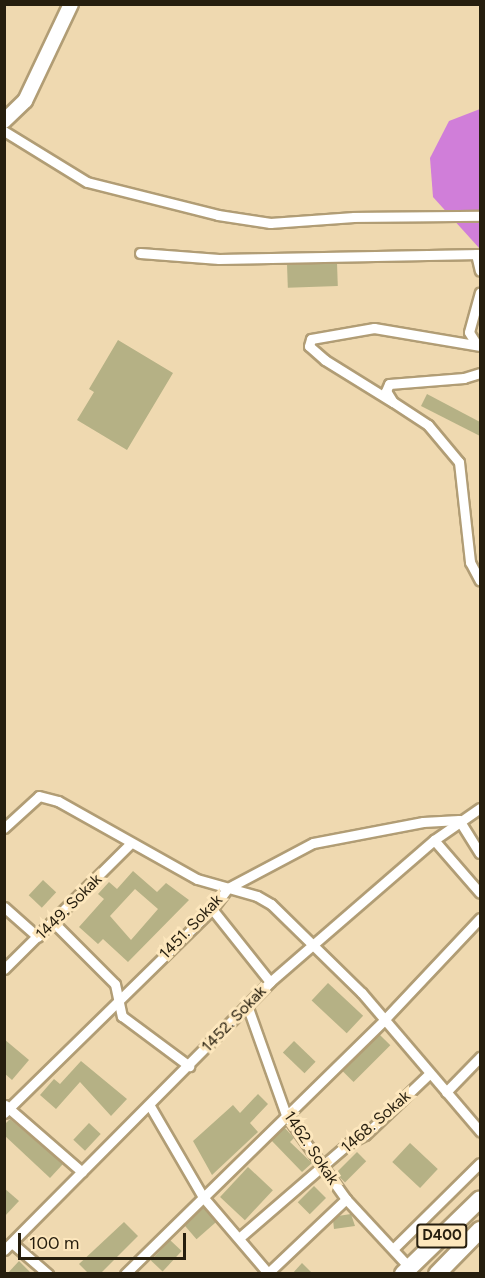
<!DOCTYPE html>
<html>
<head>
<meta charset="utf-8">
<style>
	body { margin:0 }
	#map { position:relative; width:485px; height:1278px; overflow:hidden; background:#efd9b0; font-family:Figtree,sans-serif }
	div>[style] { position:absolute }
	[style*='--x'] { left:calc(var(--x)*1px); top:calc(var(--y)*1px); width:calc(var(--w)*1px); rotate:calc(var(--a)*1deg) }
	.forest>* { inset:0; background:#d07ed9 }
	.building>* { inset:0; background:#b5b185; transform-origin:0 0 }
	.roads { filter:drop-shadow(2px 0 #b19d75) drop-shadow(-2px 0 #b19d75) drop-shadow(0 2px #b19d75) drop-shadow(0 -2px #b19d75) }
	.minor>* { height:9px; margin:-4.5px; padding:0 4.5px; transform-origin:4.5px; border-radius:4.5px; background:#fff }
	.secondary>* { height:14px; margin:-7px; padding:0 7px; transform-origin:7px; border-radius:7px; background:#fff }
	.trunk>* { height:16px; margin:-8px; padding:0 8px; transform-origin:8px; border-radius:8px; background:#fff }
	span { translate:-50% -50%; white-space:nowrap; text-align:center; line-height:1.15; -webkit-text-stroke:6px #fde7bd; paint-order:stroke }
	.shield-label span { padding:2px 4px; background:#fde7bd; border:2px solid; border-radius:4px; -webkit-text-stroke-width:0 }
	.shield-label { font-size:15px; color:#261e0e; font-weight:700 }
	.street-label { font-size:16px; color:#261e0e }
	.frame { position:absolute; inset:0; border:6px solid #261e0e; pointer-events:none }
	.scale { position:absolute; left:18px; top:1233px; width:168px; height:27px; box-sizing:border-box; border:3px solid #261e0e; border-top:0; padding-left:8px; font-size:18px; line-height:21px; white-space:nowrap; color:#261e0e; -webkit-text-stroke:4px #fde7bd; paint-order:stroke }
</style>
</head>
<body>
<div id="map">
	<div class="forest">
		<i style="clip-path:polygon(480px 109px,480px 249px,433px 197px,430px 158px,449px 121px)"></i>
	</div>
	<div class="building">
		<i style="left:337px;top:263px;width:23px;height:50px;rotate:88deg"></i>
		<i style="clip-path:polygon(118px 340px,173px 373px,127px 450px,77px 420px,94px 392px,89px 389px)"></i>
		<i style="clip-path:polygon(427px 394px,480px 422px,480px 436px,421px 406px)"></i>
		<i style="clip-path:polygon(evenodd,133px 871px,157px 892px,166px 883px,189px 900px,128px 962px,103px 939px,98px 944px,79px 927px,104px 899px,98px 894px,109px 882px,117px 889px,133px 871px,135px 889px,158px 909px,131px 940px,110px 916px,135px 889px)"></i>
		<i style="left:43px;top:880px;width:18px;height:21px;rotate:43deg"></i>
		<i style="left:328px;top:983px;width:48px;height:24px;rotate:43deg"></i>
		<i style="left:379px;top:1034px;width:16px;height:52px;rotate:45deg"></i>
		<i style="clip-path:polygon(4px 1039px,29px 1060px,12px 1080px,4px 1073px)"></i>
		<i style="left:294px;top:1041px;width:30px;height:16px;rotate:44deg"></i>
		<i style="clip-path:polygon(81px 1061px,127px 1099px,111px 1116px,80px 1082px,56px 1109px,40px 1095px,54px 1079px,60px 1084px)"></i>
		<i style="clip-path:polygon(258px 1094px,268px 1104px,250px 1123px,258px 1132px,212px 1175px,193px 1141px,233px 1105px,240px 1113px)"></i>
		<i style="clip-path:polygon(10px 1119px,63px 1164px,50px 1178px,4px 1135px,4px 1125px)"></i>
		<i style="left:89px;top:1123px;width:16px;height:23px;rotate:43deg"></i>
		<i style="clip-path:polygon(284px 1127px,294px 1138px,290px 1142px,312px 1163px,302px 1172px,271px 1140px)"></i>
		<i style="left:410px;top:1143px;width:38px;height:26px;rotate:43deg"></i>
		<i style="left:357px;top:1152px;width:13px;height:30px;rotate:45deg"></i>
		<i style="left:248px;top:1167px;width:34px;height:41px;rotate:43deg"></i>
		<i style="left:314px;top:1186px;width:17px;height:23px;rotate:45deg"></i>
		<i style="clip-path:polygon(4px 1188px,19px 1201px,4px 1217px)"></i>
		<i style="left:203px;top:1207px;width:20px;height:26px;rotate:49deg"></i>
		<i style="clip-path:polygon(351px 1214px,355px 1226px,334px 1229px,333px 1220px,338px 1216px)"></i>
		<i style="clip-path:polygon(124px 1222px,138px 1236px,100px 1274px,89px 1274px,79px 1264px)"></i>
		<i style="left:170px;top:1240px;width:16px;height:28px;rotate:43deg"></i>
		<i style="clip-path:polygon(19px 1261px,32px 1274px,7px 1274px)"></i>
		<i style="clip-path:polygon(302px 1263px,313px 1274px,292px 1274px)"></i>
	</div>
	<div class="roads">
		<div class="minor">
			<i style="--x:4;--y:131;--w:97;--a:31.6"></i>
			<i style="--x:87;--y:182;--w:135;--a:14.1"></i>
			<i style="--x:218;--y:215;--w:53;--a:8.7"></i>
			<i style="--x:270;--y:223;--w:84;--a:-4.1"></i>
			<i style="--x:354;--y:217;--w:126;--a:-0.5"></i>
			<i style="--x:140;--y:253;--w:79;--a:4.3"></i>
			<i style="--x:219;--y:259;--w:261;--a:-1.1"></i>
			<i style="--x:476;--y:254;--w:17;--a:77"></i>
			<i style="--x:477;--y:345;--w:15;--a:-122"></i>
			<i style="--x:469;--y:332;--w:41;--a:-74.6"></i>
			<i style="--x:480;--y:373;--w:17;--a:163"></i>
			<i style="--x:464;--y:378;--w:75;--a:175.4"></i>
			<i style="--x:389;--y:384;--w:8;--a:113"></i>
			<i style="--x:386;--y:391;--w:13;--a:58"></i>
			<i style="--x:393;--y:402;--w:42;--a:33.3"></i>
			<i style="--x:428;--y:425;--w:48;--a:50"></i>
			<i style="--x:459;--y:462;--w:101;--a:83.7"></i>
			<i style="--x:470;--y:562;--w:21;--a:62"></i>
			<i style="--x:391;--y:401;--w:78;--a:-148.2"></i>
			<i style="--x:325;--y:360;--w:21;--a:-139"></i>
			<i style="--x:309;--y:346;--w:7;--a:-74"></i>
			<i style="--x:311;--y:339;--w:64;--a:-9.9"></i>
			<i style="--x:374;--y:328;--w:108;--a:9.6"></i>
			<i style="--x:4;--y:828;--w:47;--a:-42.4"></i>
			<i style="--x:39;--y:796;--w:20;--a:15"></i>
			<i style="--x:58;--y:801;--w:159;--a:29.3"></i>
			<i style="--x:197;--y:879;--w:62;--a:15.8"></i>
			<i style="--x:257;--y:896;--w:16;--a:30"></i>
			<i style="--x:271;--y:904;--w:127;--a:44.4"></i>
			<i style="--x:362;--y:993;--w:182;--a:49.5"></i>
			<i style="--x:434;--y:840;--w:70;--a:49"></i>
			<i style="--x:4;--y:907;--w:45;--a:41.4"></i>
			<i style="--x:212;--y:909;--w:93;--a:51.5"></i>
			<i style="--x:54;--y:923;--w:86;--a:45"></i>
			<i style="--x:115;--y:984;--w:33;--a:78"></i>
			<i style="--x:122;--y:1016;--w:84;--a:36.7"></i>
			<i style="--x:4;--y:969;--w:179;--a:-44.8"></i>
			<i style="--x:248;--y:1008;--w:114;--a:70.4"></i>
			<i style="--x:286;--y:1115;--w:103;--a:54.5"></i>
			<i style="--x:346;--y:1199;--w:93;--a:47.2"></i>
			<i style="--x:446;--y:1092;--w:49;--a:-45.8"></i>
			<i style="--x:5;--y:1105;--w:102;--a:41"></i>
			<i style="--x:150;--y:1106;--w:105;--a:59.8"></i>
			<i style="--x:203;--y:1197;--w:100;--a:49.5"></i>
			<i style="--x:4;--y:1113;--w:291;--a:-44.4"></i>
			<i style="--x:212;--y:909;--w:26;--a:-53"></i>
			<i style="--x:228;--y:888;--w:96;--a:-27.9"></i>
			<i style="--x:313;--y:843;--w:112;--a:-10.8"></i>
			<i style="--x:423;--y:822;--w:36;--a:-3"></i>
			<i style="--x:459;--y:820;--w:39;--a:58"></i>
			<i style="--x:239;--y:1238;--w:145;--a:-40.8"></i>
			<i style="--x:349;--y:1143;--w:18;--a:-27"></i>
			<i style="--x:365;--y:1135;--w:88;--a:-43.6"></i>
			<i style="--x:12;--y:1243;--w:48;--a:40.7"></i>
			<i style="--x:393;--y:1249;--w:122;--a:-44.7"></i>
			<i style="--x:4;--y:1250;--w:378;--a:-45.2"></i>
			<i style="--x:270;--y:982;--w:217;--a:-40.9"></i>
			<i style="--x:434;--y:840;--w:56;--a:-34.8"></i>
			<i style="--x:125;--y:1274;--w:363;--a:-44.4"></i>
			<i style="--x:384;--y:1020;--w:140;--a:-46.7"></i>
			<i style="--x:267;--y:1274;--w:109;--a:-43.5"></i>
		</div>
		<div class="secondary">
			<i style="--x:4;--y:121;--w:29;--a:-44"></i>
			<i style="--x:25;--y:101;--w:107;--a:-64.6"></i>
		</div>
		<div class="trunk">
			<i style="--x:403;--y:1274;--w:107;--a:-44.2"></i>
			<i style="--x:437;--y:1274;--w:62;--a:-45.7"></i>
		</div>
	</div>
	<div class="shield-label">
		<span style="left:442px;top:1236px">D400</span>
	</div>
	<div class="street-label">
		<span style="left:69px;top:907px;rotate:-45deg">1449. Sokak</span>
		<span style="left:191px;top:927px;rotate:-46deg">1451. Sokak</span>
		<span style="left:234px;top:1019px;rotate:-46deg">1452. Sokak</span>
		<span style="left:376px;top:1122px;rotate:-41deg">1468. Sokak</span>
		<span style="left:311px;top:1148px;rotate:56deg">1462. Sokak</span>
	</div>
	<div class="frame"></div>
	<div class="scale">100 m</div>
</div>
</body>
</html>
